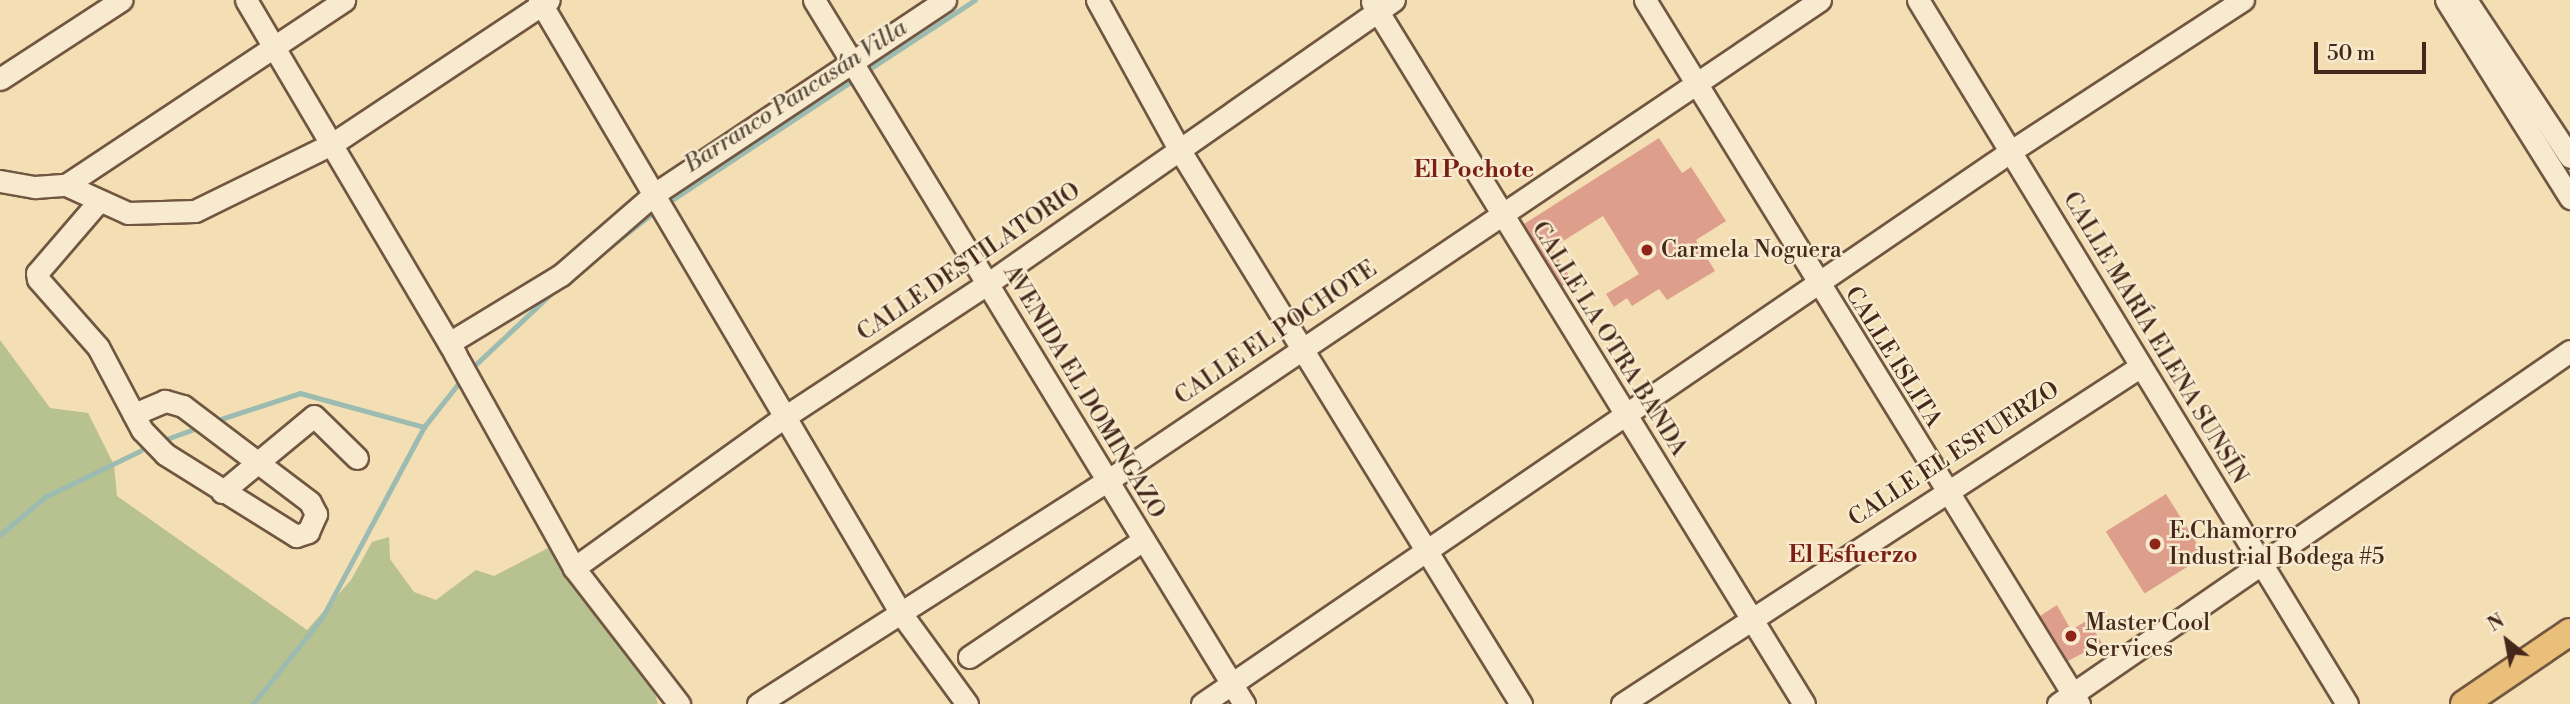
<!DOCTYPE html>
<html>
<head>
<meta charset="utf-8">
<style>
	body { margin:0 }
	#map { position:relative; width:2570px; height:704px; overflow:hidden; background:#f4deb3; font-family:"Libre Bodoni",serif }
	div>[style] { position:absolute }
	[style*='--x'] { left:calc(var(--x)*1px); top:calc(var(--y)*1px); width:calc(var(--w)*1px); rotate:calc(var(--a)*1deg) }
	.green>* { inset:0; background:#b7c290 }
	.stream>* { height:4.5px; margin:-2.25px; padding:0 2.25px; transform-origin:2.25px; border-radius:2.25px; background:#9cbbb1 }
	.building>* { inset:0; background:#de9e8c; transform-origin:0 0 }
	.roads { filter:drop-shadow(2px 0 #715641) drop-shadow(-2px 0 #715641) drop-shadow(0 2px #715641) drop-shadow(0 -2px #715641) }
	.minor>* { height:21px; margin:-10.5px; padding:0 10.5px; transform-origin:10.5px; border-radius:10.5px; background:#f8eace }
	.major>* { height:26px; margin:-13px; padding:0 13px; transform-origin:13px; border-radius:13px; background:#eabf7a }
	.dots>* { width:19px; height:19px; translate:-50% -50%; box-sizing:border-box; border:4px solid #f8eace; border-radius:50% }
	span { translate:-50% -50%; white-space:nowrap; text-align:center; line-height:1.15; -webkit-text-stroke:5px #f8eace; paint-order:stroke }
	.poi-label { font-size:23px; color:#45281b }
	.left { translate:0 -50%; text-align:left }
	.street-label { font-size:23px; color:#45281b }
	.water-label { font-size:24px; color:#5b4d40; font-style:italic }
	.neighbourhood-label { font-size:24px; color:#7a1f14; font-weight:700 }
	.north { position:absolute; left:2472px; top:606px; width:70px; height:70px; -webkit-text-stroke:5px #f8eace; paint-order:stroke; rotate:329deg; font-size:19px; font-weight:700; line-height:28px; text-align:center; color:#45281b }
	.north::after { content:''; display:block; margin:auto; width:24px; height:32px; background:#45281b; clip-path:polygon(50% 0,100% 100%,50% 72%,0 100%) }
	.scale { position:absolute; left:2314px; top:42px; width:112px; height:32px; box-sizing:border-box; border:4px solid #45281b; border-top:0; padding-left:9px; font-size:21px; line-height:24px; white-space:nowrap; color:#45281b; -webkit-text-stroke:5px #f8eace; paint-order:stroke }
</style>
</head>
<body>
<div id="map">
	<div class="green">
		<i style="clip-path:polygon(0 340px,50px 408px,88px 413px,114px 465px,117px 496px,307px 630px,351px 580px,372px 542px,389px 537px,390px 559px,414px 592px,436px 600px,476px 570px,494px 576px,552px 546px,648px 671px,658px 704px,0 704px)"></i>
	</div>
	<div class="stream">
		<i style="--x:865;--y:72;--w:131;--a:-33.2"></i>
		<i style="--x:672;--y:200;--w:219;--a:-33.5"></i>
		<i style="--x:603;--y:252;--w:63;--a:-38"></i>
		<i style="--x:472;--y:368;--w:114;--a:-43.2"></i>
		<i style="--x:215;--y:421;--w:89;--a:-18.2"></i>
		<i style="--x:300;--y:393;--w:129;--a:15.3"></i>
		<i style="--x:164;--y:440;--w:37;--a:-20"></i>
		<i style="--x:0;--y:535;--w:59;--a:-40.2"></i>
		<i style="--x:45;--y:497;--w:106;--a:-25.8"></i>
		<i style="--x:253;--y:704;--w:110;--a:-51.3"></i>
		<i style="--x:322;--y:618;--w:217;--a:-61.9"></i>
		<i style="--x:424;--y:427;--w:61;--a:-51.6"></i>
	</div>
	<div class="building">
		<i style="clip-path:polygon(1659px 138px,1682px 173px,1691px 167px,1726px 221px,1696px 240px,1715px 271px,1667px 300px,1659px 289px,1632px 306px,1627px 298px,1614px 307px,1606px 294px,1639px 274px,1603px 216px,1552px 248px,1572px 280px,1562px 286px,1524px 224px)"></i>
		<i style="left:2166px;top:494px;width:73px;height:71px;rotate:58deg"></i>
		<i style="clip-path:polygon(2057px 605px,2071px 630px,2088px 620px,2102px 643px,2068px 661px,2040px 616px)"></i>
	</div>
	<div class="roads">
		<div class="minor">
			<i style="--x:246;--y:0;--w:411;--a:59.4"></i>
			<i style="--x:455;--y:354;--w:245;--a:60.9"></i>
			<i style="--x:574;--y:568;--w:172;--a:52.3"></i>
			<i style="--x:539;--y:0;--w:711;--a:59.46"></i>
			<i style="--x:900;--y:612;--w:114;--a:53.9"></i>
			<i style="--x:814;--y:0;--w:825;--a:58.58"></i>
			<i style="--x:1097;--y:0;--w:170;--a:61.2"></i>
			<i style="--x:1179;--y:149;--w:652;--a:58.36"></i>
			<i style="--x:1645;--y:0;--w:827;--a:58.35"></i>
			<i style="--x:1918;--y:0;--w:824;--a:58.64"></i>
			<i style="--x:2446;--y:0;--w:234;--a:57.9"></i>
			<i style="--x:2466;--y:0;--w:188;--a:56.5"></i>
			<i style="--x:1372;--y:2;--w:824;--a:58.39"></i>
			<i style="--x:0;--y:79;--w:145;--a:-33.1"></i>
			<i style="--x:0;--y:181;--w:36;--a:10"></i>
			<i style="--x:35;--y:187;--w:31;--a:-4"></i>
			<i style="--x:66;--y:185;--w:334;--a:-33.6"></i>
			<i style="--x:66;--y:185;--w:68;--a:24.3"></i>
			<i style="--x:128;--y:213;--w:67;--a:-1.7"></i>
			<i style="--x:195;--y:211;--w:153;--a:-26.1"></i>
			<i style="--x:332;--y:144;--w:260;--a:-33.6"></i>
			<i style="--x:99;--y:201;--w:95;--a:130.7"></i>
			<i style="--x:37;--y:273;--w:6;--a:81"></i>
			<i style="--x:38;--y:279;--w:91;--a:48.6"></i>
			<i style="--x:98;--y:347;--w:94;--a:62.1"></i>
			<i style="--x:142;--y:430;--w:33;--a:46"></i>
			<i style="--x:165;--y:454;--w:155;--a:32"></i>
			<i style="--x:296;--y:536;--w:13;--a:-18"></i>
			<i style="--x:308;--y:532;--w:20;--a:-66"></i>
			<i style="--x:316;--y:514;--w:13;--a:-117"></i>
			<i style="--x:310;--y:502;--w:159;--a:-142.9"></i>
			<i style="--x:183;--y:406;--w:19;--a:-164"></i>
			<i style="--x:165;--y:401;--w:34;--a:157"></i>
			<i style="--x:449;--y:343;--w:131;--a:-31.3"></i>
			<i style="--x:561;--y:275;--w:122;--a:-41"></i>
			<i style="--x:653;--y:195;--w:351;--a:-33.7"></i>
			<i style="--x:222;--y:492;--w:119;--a:-39.6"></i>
			<i style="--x:314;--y:416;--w:60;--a:44.3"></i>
			<i style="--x:574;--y:568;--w:257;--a:-35.7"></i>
			<i style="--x:783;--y:418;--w:244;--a:-33.3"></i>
			<i style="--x:987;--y:284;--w:496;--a:-34.9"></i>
			<i style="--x:969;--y:657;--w:210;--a:-33.9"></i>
			<i style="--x:758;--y:704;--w:414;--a:-32.6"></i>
			<i style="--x:1107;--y:481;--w:860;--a:-34"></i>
			<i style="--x:1202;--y:704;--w:980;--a:-34.35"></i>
			<i style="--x:2011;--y:151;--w:277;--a:-33.1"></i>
			<i style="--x:1622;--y:704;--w:619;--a:-33.07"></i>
			<i style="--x:2058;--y:704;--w:622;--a:-34.58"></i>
		</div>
		<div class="major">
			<i style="--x:2464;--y:704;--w:128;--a:-34.2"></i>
		</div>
	</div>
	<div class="dots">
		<i style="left:1647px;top:250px;background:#8f2418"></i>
		<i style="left:2155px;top:544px;background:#8f2418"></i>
		<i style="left:2071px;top:636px;background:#8f2418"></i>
	</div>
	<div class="poi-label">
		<span class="left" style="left:1661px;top:250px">Carmela Noguera</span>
		<span class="left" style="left:2169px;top:544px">E.Chamorro<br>Industrial Bodega #5</span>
		<span class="left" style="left:2085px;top:636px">Master Cool<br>Services</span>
	</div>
	<div class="street-label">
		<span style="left:969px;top:262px;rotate:-34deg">CALLE DESTILATORIO</span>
		<span style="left:1276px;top:333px;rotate:-34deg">CALLE EL POCHOTE</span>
		<span style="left:2155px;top:338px;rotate:59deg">CALLE MARÍA ELENA SUNSÍN</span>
		<span style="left:1609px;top:339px;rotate:58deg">CALLE LA OTRA BANDA</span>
		<span style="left:1893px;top:357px;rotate:58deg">CALLE ISLITA</span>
		<span style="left:1084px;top:392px;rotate:59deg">AVENIDA EL DOMINGAZO</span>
		<span style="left:1954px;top:454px;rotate:-33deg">CALLE EL ESFUERZO</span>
	</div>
	<div class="water-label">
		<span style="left:796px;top:97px;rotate:-33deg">Barranco Pancasán Villa</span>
	</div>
	<div class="neighbourhood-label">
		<span style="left:1474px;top:171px">El Pochote</span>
		<span style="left:1853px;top:556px">El Esfuerzo</span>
	</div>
	<div class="north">N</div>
	<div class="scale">50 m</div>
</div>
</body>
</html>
